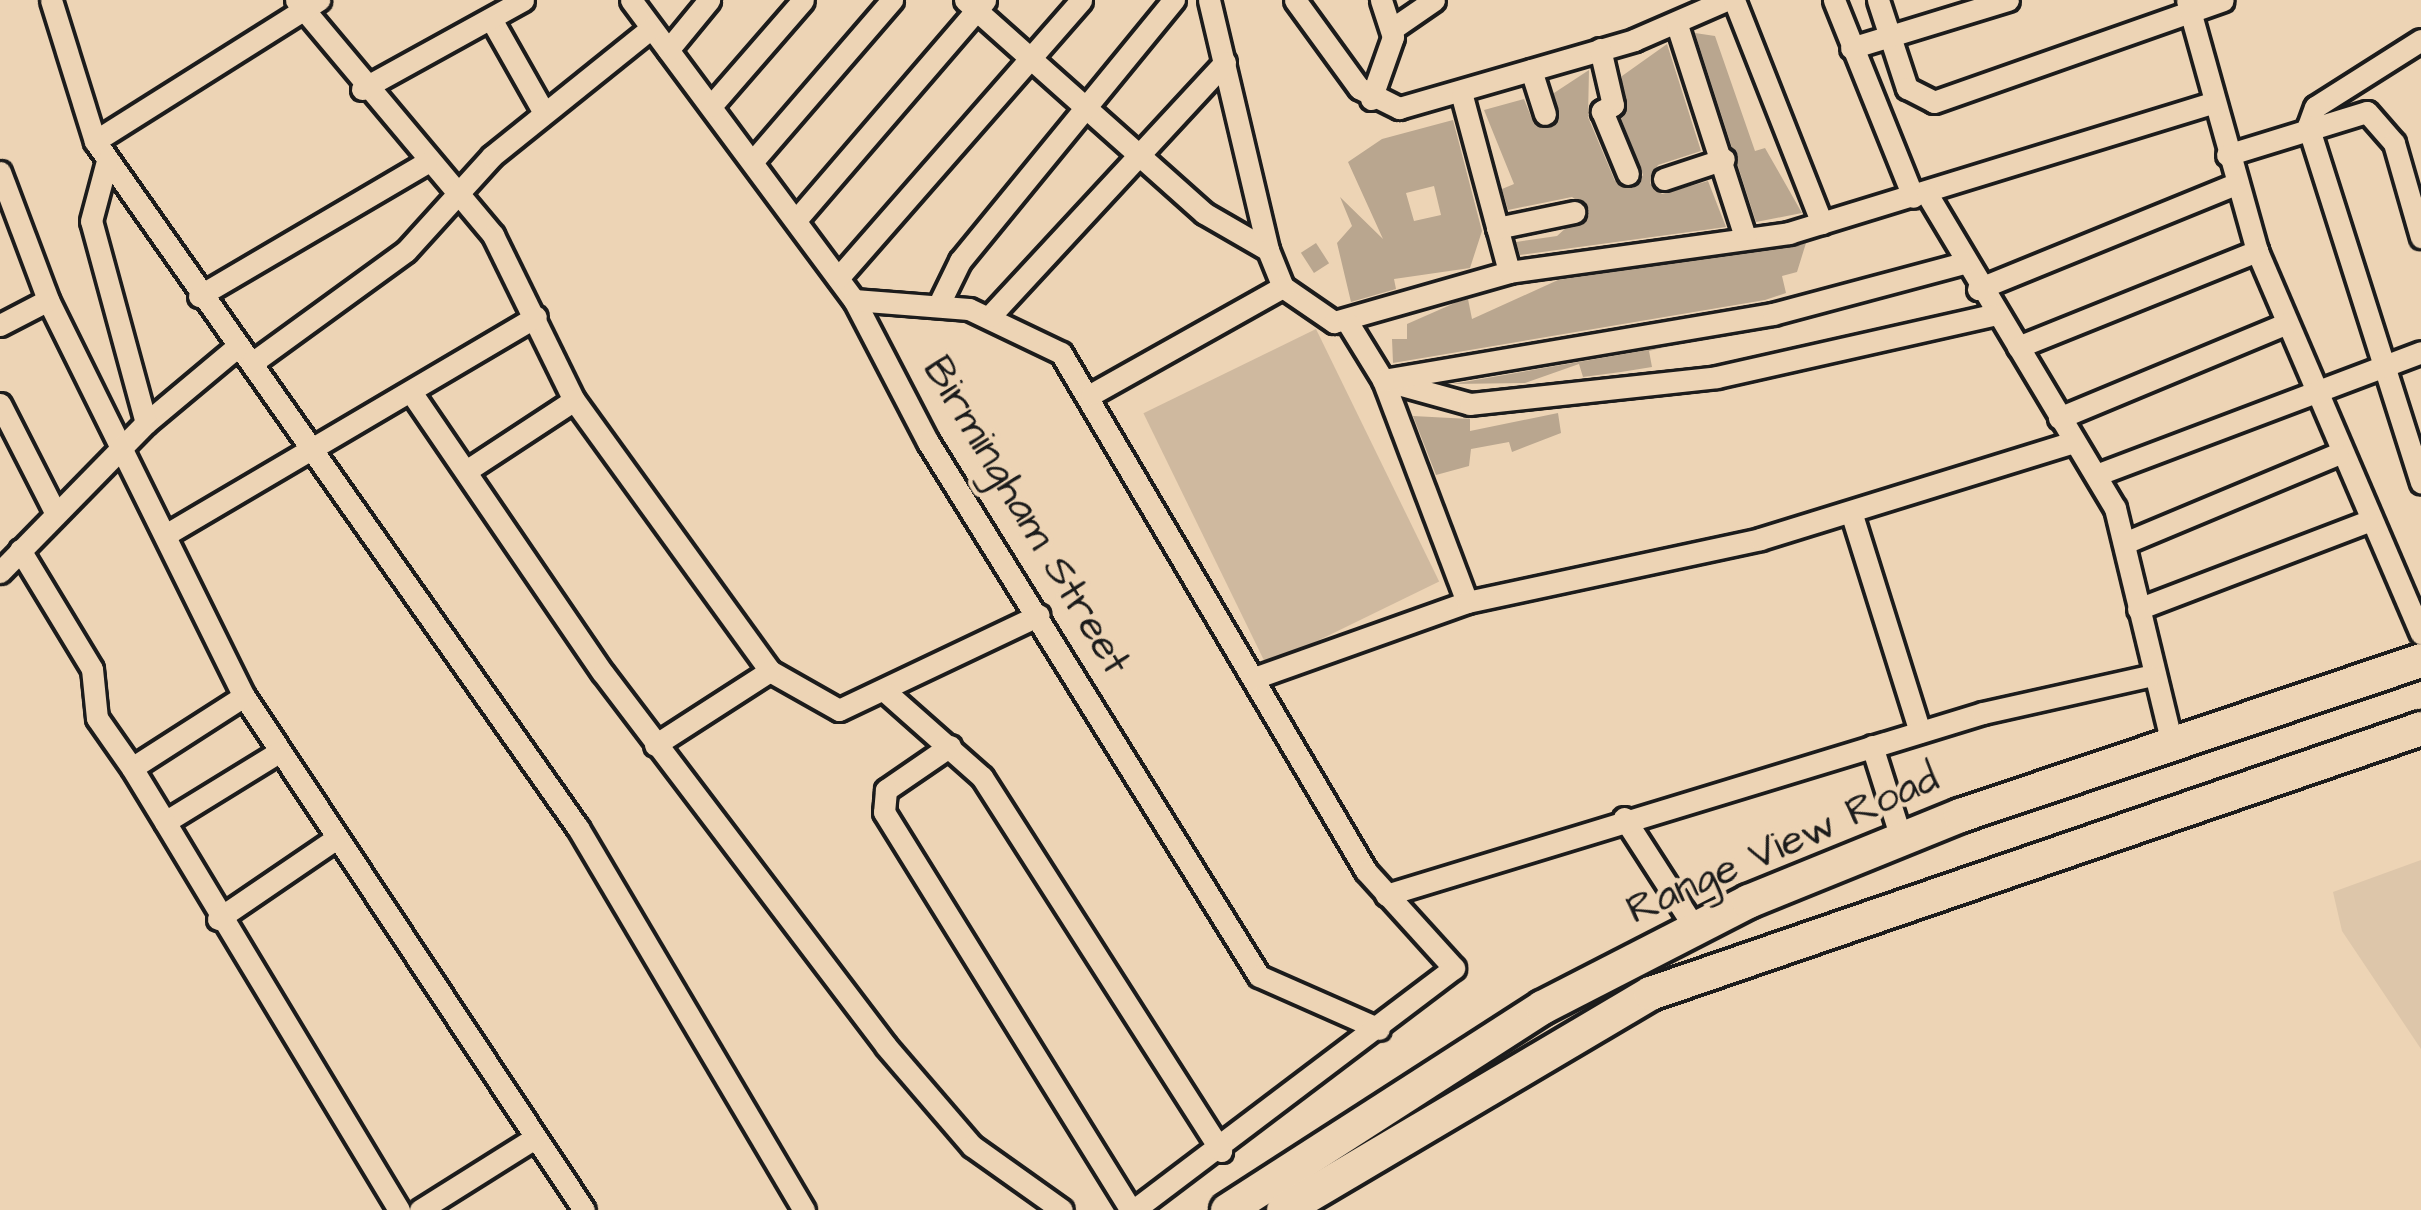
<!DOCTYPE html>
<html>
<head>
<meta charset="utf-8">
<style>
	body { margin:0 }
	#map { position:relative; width:2421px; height:1210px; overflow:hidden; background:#edd4b5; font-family:"Architects Daughter",sans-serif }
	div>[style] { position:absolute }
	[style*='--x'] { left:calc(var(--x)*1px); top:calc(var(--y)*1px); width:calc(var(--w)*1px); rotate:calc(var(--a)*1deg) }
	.built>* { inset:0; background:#ddc6aa }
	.green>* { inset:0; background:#cfb99f; transform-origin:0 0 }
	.building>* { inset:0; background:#b9a68f; transform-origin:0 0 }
	.roads { filter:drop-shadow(3px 0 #1c1c1c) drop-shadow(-3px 0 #1c1c1c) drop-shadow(0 3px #1c1c1c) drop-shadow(0 -3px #1c1c1c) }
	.minor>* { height:21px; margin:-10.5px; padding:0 10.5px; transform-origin:10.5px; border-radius:10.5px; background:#edd4b5 }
	.primary>* { height:33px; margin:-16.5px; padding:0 16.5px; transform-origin:16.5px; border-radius:16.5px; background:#edd4b5 }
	span { translate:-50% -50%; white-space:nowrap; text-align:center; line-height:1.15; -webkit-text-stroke:9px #edd4b5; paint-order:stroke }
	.street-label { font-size:42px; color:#1c1c1c }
</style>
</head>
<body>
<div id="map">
	<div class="built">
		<i style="clip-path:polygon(2421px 860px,2421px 1049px,2342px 931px,2333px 892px)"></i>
	</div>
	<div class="green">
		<i style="left:1316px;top:329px;width:281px;height:192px;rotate:64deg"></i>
	</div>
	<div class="building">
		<i style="clip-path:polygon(1695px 33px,1715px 36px,1755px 151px,1765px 148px,1802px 213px,1756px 222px)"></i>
		<i style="clip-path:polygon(1667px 44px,1701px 151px,1658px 165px,1650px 183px,1662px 194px,1708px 181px,1726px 227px,1520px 255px,1516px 242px,1557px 236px,1588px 208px,1572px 197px,1508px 210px,1502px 189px,1514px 184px,1484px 110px,1524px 99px,1534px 124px,1551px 128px,1554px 93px,1589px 70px,1588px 117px,1615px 181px,1633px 188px,1643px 175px,1621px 118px,1622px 76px)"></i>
		<i style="clip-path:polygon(evenodd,1453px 120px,1482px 231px,1470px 268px,1394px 279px,1396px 289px,1351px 302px,1337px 243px,1352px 226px,1340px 197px,1383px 239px,1348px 162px,1382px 139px,1453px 120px,1434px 186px,1441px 215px,1414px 221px,1406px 193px,1434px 186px)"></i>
		<i style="left:1316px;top:243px;width:24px;height:18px;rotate:57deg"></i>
		<i style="clip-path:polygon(1806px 243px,1797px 272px,1782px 276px,1786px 293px,1765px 300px,1393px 363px,1392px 339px,1407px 339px,1407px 324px,1457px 302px,1468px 299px,1472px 319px,1558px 280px)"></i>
		<i style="clip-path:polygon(1665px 347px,1649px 351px,1652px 367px,1621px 372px,1583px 377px,1579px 364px,1525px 383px,1452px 384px)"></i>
		<i style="clip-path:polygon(1558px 413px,1561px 433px,1512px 452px,1509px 442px,1471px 449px,1469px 466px,1436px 475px,1413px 416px,1470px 419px,1470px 431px)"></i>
	</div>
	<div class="roads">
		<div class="minor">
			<i style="--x:51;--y:0;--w:148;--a:72.7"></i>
			<i style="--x:95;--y:141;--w:840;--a:54.89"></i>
			<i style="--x:578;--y:828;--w:444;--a:59.4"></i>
			<i style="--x:296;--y:0;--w:307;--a:50"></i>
			<i style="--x:493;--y:235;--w:184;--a:63.9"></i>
			<i style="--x:574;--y:400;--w:334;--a:54.1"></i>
			<i style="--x:770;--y:671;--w:79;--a:29.5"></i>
			<i style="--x:839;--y:710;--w:221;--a:-25.4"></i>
			<i style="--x:631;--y:0;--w:374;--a:53.4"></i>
			<i style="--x:854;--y:300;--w:160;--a:62.5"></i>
			<i style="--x:928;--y:442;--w:628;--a:58.21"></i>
			<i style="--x:1259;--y:976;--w:131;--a:23.8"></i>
			<i style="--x:965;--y:0;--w:320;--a:41.7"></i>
			<i style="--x:1204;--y:213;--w:74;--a:30"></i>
			<i style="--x:1209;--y:0;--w:257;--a:76.7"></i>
			<i style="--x:1268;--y:250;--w:40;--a:68"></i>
			<i style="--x:1283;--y:287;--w:62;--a:34.5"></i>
			<i style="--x:1334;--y:322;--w:182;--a:-15.9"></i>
			<i style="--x:1509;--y:272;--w:283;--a:-7.9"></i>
			<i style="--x:1789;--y:233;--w:442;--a:-17.1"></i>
			<i style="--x:1295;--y:0;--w:109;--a:54"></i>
			<i style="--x:1359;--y:88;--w:45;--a:26.6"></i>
			<i style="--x:1399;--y:108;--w:245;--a:-16.1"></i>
			<i style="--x:1634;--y:40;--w:100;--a:-23.5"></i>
			<i style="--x:1734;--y:0;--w:240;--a:68.5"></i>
			<i style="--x:1834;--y:0;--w:212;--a:68.1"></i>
			<i style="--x:1878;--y:0;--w:93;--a:71.8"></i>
			<i style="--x:1907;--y:88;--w:30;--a:27"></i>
			<i style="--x:1934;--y:102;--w:306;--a:-19.4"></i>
			<i style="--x:2187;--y:0;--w:261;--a:74.4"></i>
			<i style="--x:2257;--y:251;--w:416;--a:66.8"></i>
			<i style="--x:491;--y:19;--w:106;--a:60.5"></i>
			<i style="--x:1677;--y:25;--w:223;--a:72.2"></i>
			<i style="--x:1392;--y:29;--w:51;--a:-34.6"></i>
			<i style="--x:2421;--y:40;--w:125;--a:147.7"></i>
			<i style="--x:2315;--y:107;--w:20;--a:110"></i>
			<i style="--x:2308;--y:126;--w:374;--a:72.4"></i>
			<i style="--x:1851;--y:48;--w:164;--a:-17"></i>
			<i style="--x:1600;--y:49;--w:57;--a:76.9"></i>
			<i style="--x:1613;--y:105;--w:13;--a:151"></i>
			<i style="--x:1602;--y:111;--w:68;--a:67.6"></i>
			<i style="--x:668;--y:50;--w:65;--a:-50.6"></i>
			<i style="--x:1531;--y:70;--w:46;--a:72.3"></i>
			<i style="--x:362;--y:89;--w:184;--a:-28.9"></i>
			<i style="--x:1462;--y:96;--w:182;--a:75"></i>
			<i style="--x:1371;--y:99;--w:66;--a:-70.5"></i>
			<i style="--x:1393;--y:37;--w:39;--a:-108"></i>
			<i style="--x:711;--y:106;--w:140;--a:-49"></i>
			<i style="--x:95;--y:141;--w:265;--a:-32.2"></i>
			<i style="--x:2227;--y:155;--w:146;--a:-17.1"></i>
			<i style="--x:2367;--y:112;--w:41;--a:48.9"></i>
			<i style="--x:2394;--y:143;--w:98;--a:74"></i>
			<i style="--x:753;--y:161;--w:213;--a:-49.2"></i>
			<i style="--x:0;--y:172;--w:137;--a:69.4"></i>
			<i style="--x:48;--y:300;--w:442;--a:63.7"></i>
			<i style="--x:244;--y:696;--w:616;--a:56.52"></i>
			<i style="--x:1664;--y:179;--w:63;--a:-18.4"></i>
			<i style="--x:1927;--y:194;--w:366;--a:59.1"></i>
			<i style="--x:2115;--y:508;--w:242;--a:76.4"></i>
			<i style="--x:796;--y:220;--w:290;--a:-49.3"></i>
			<i style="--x:1497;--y:228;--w:79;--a:-11.7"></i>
			<i style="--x:838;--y:278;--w:369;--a:-48.8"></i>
			<i style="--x:1978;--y:289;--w:278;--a:-22.2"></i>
			<i style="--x:199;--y:296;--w:263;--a:-30.4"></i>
			<i style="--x:854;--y:300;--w:115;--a:4.5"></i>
			<i style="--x:969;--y:309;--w:102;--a:25.6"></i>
			<i style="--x:1061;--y:353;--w:601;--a:59.51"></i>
			<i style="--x:1366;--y:871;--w:131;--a:47.8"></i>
			<i style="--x:1454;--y:968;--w:401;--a:142.9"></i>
			<i style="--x:939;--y:304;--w:48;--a:-64"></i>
			<i style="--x:960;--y:261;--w:338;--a:-50.7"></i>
			<i style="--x:990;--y:316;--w:346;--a:-47.2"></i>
			<i style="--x:1348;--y:323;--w:67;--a:58.4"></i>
			<i style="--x:1383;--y:380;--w:90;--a:15.4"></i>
			<i style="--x:1470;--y:404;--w:248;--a:-6.2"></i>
			<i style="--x:1717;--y:377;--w:283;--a:-12.7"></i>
			<i style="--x:0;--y:325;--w:54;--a:-27.5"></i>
			<i style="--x:2018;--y:347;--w:258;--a:-21.9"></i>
			<i style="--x:252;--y:363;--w:190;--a:-36"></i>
			<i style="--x:406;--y:251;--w:128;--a:-47.8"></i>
			<i style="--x:492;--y:156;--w:204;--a:-38.8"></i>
			<i style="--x:411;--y:392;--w:340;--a:55.7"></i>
			<i style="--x:603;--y:673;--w:468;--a:52.8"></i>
			<i style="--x:886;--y:1046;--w:132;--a:49.3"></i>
			<i style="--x:972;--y:1146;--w:110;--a:35.4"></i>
			<i style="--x:1092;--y:394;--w:219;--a:-29.3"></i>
			<i style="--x:0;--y:404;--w:117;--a:63"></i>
			<i style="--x:2059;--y:418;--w:247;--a:-22.6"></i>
			<i style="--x:146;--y:423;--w:119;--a:-39.9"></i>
			<i style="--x:466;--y:471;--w:129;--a:-33.3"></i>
			<i style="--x:2096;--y:475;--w:347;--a:-20.7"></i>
			<i style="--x:1852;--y:515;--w:227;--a:72.6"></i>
			<i style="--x:167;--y:534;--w:428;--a:-30.5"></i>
			<i style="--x:2127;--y:542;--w:228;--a:-22.7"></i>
			<i style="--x:20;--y:550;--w:139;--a:58.8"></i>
			<i style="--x:92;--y:669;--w:49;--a:84.2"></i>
			<i style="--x:97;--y:718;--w:61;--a:55"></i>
			<i style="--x:0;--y:572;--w:209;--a:-45.6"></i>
			<i style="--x:146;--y:423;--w:209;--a:-105.2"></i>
			<i style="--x:91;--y:221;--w:62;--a:-75.1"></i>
			<i style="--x:1467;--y:602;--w:237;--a:-110.7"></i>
			<i style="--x:1383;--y:380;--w:396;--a:-9.6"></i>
			<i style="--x:1773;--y:314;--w:198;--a:-15"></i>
			<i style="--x:2138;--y:609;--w:246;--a:-20.9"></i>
			<i style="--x:1254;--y:678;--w:226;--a:-19.6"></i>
			<i style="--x:1467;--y:602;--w:300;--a:-12.1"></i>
			<i style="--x:1760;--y:539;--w:329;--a:-17.2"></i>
			<i style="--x:887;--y:693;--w:127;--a:41.5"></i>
			<i style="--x:982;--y:777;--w:444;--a:57.4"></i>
			<i style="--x:244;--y:696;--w:133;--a:147.3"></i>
			<i style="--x:132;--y:768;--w:63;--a:58.6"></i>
			<i style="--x:165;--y:822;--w:132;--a:-31.6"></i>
			<i style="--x:655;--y:745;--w:137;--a:-32.8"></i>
			<i style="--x:950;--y:746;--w:78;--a:145.5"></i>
			<i style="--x:886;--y:790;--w:22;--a:95"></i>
			<i style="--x:884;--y:812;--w:468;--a:58.2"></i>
			<i style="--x:1872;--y:746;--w:96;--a:72.5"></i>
			<i style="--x:1624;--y:818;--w:131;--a:57.2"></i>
			<i style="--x:165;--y:822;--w:453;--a:58.9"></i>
			<i style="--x:1386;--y:895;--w:624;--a:-16.95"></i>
			<i style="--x:1983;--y:713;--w:170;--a:-12.6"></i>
			<i style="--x:218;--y:919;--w:140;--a:-34.3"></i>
			<i style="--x:420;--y:1210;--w:136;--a:-32.1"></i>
		</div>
		<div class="primary">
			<i style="--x:1227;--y:1210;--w:375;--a:-32.8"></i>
			<i style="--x:1542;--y:1007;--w:232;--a:-27.2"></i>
			<i style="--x:1748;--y:901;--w:229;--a:-22.1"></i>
			<i style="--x:1960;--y:815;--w:486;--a:-18.6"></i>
			<i style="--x:1283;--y:1210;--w:426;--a:-30.6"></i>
			<i style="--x:1650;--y:993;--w:815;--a:-18.97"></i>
		</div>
	</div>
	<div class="street-label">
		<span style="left:1026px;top:516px;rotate:59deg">Birmingham Street</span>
		<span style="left:1783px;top:845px;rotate:-24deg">Range View Road</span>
	</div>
</div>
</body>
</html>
